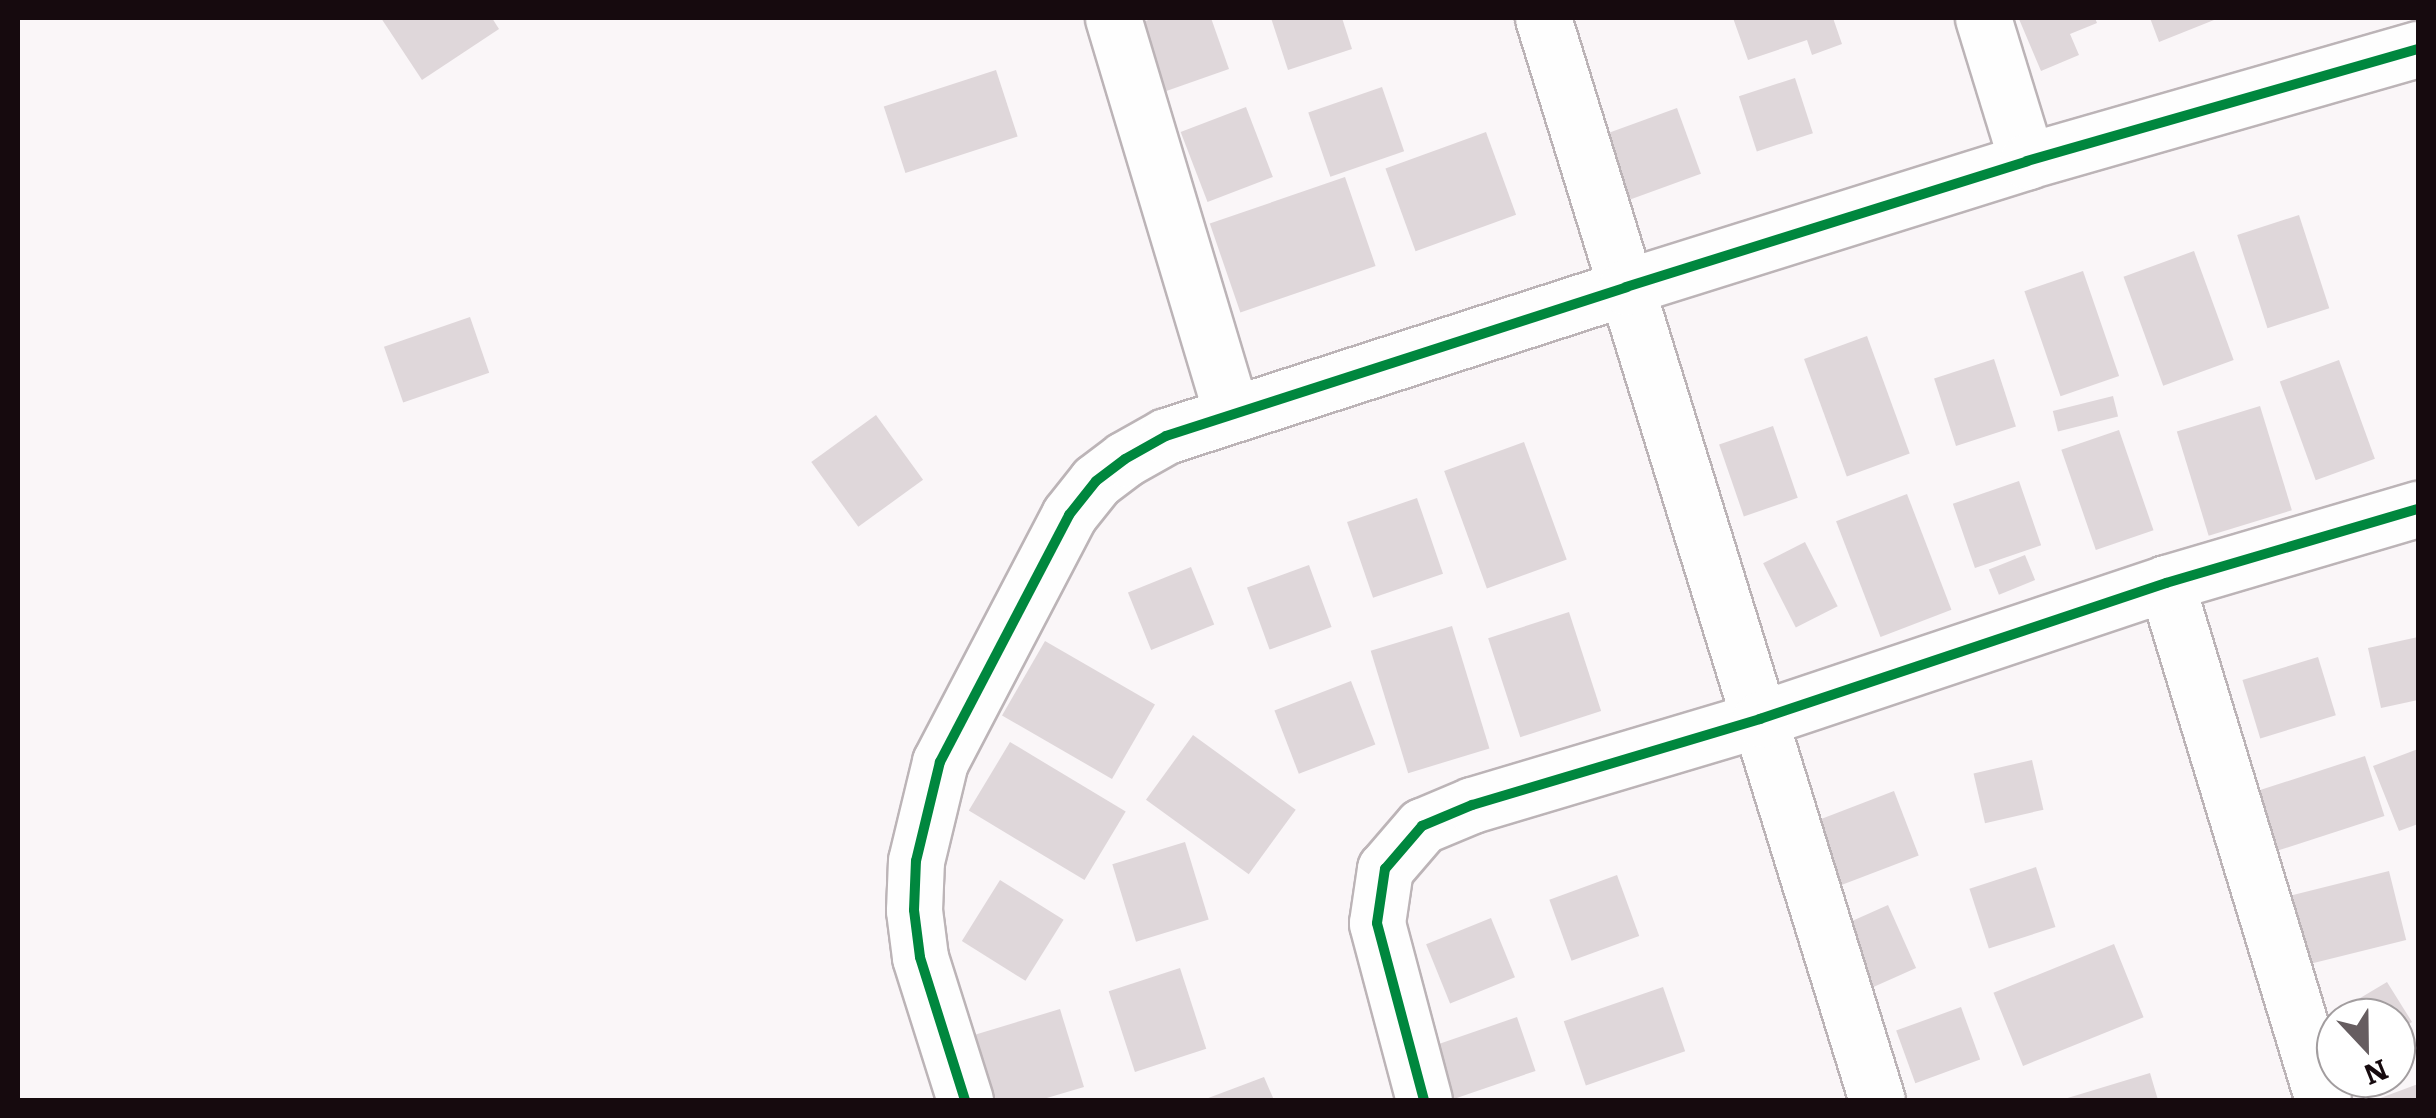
<!DOCTYPE html>
<html>
<head>
<meta charset="utf-8">
<style>
	body { margin:0 }
	#map { position:relative; width:2436px; height:1118px; overflow:hidden; background:#faf6f8; font-family:Literata,serif }
	div>[style] { position:absolute }
	[style*='--x'] { left:calc(var(--x)*1px); top:calc(var(--y)*1px); width:calc(var(--w)*1px); rotate:calc(var(--a)*1deg) }
	.building>* { inset:0; background:#dfd7da; transform-origin:0 0 }
	.roads { filter:drop-shadow(2px 0 #bcb4b7) drop-shadow(-2px 0 #bcb4b7) drop-shadow(0 2px #bcb4b7) drop-shadow(0 -2px #bcb4b7) }
	.minor>* { height:55px; margin:-27.5px; padding:0 27.5px; transform-origin:27.5px; border-radius:27.5px; background:#fefefe }
	.cycleway>* { height:10px; margin:-5px; padding:0 5px; transform-origin:5px; border-radius:5px; background:#00873e }
	span { translate:-50% -50%; white-space:nowrap; text-align:center; line-height:1.15; -webkit-text-stroke:9px #fff; paint-order:stroke }
	.frame { position:absolute; inset:0; border:20px solid #160a0e; pointer-events:none }
	.north { position:absolute; left:2316px; top:998px; width:100px; height:100px; box-sizing:border-box; background:#fff; border:2px solid #a29d9f; border-radius:50%; rotate:158deg; font-size:28px; font-weight:700; line-height:40px; text-align:center; color:#160a0e }
	.north::after { content:''; display:block; margin:auto; width:35px; height:45px; background:#665d60; clip-path:polygon(50% 0,100% 100%,50% 72%,0 100%) }
</style>
</head>
<body>
<div id="map">
	<div class="building">
		<i style="clip-path:polygon(381px 18px,492px 18px,499px 29px,422px 80px)"></i>
		<i style="clip-path:polygon(1154px 18px,1211px 18px,1229px 69px,1155px 95px,1131px 26px)"></i>
		<i style="clip-path:polygon(1271px 18px,1342px 18px,1352px 49px,1288px 70px)"></i>
		<i style="clip-path:polygon(1733px 18px,1833px 18px,1842px 44px,1812px 55px,1807px 40px,1748px 60px)"></i>
		<i style="clip-path:polygon(2022px 18px,2095px 18px,2097px 23px,2070px 34px,2079px 55px,2041px 71px,2019px 19px)"></i>
		<i style="clip-path:polygon(2150px 18px,2219px 18px,2159px 42px)"></i>
		<i style="left:996px;top:70px;width:70px;height:118px;rotate:72deg"></i>
		<i style="left:1795px;top:78px;width:58px;height:59px;rotate:72deg"></i>
		<i style="left:1382px;top:87px;width:68px;height:78px;rotate:71deg"></i>
		<i style="left:1246px;top:107px;width:75px;height:70px;rotate:69deg"></i>
		<i style="left:1677px;top:108px;width:70px;height:95px;rotate:70deg"></i>
		<i style="left:1486px;top:132px;width:88px;height:107px;rotate:70deg"></i>
		<i style="left:1345px;top:177px;width:94px;height:143px;rotate:71deg"></i>
		<i style="left:2299px;top:215px;width:98px;height:65px;rotate:72deg"></i>
		<i style="left:2194px;top:251px;width:116px;height:75px;rotate:70deg"></i>
		<i style="left:2083px;top:271px;width:111px;height:62px;rotate:71deg"></i>
		<i style="left:470px;top:317px;width:59px;height:91px;rotate:71deg"></i>
		<i style="left:1867px;top:336px;width:125px;height:67px;rotate:70deg"></i>
		<i style="left:1994px;top:359px;width:71px;height:63px;rotate:72deg"></i>
		<i style="left:2339px;top:360px;width:105px;height:63px;rotate:70deg"></i>
		<i style="left:2113px;top:396px;width:21px;height:62px;rotate:76deg"></i>
		<i style="left:2260px;top:406px;width:109px;height:87px;rotate:73deg"></i>
		<i style="left:876px;top:415px;width:80px;height:80px;rotate:54deg"></i>
		<i style="left:1773px;top:426px;width:76px;height:57px;rotate:71deg"></i>
		<i style="left:2119px;top:430px;width:106px;height:61px;rotate:71deg"></i>
		<i style="left:1524px;top:442px;width:125px;height:85px;rotate:70deg"></i>
		<i style="left:2019px;top:481px;width:68px;height:70px;rotate:71deg"></i>
		<i style="left:1907px;top:494px;width:124px;height:76px;rotate:69deg"></i>
		<i style="left:1417px;top:498px;width:80px;height:74px;rotate:71deg"></i>
		<i style="left:1805px;top:542px;width:72px;height:47px;rotate:63deg"></i>
		<i style="left:2025px;top:555px;width:27px;height:39px;rotate:68deg"></i>
		<i style="left:1309px;top:565px;width:66px;height:66px;rotate:70deg"></i>
		<i style="left:1191px;top:567px;width:62px;height:68px;rotate:68deg"></i>
		<i style="left:1569px;top:612px;width:104px;height:85px;rotate:72deg"></i>
		<i style="left:1452px;top:626px;width:128px;height:85px;rotate:73deg"></i>
		<i style="clip-path:polygon(2418px 637px,2418px 700px,2381px 708px,2368px 648px)"></i>
		<i style="left:1045px;top:641px;width:127px;height:86px;rotate:30deg"></i>
		<i style="left:2318px;top:657px;width:61px;height:79px;rotate:73deg"></i>
		<i style="left:1351px;top:681px;width:68px;height:82px;rotate:69deg"></i>
		<i style="left:1193px;top:735px;width:127px;height:80px;rotate:36deg"></i>
		<i style="left:1010px;top:742px;width:135px;height:80px;rotate:31deg"></i>
		<i style="clip-path:polygon(2418px 749px,2418px 824px,2399px 831px,2373px 766px)"></i>
		<i style="left:2365px;top:756px;width:63px;height:129px;rotate:72deg"></i>
		<i style="left:2032px;top:760px;width:51px;height:60px;rotate:77deg"></i>
		<i style="left:1894px;top:791px;width:69px;height:101px;rotate:69deg"></i>
		<i style="left:1185px;top:842px;width:81px;height:76px;rotate:73deg"></i>
		<i style="left:2036px;top:867px;width:63px;height:70px;rotate:72deg"></i>
		<i style="left:2389px;top:871px;width:71px;height:113px;rotate:76deg"></i>
		<i style="left:1617px;top:875px;width:65px;height:72px;rotate:70deg"></i>
		<i style="left:1000px;top:880px;width:75px;height:72px;rotate:32deg"></i>
		<i style="left:1888px;top:905px;width:69px;height:51px;rotate:66deg"></i>
		<i style="left:1491px;top:918px;width:64px;height:70px;rotate:68deg"></i>
		<i style="left:2114px;top:944px;width:79px;height:130px;rotate:68deg"></i>
		<i style="left:1180px;top:968px;width:85px;height:75px;rotate:72deg"></i>
		<i style="clip-path:polygon(2387px 982px,2412px 1022px,2396px 1032px,2396px 1018px,2336px 1018px,2336px 1047px,2320px 1022px)"></i>
		<i style="left:1663px;top:987px;width:68px;height:105px;rotate:71deg"></i>
		<i style="left:1961px;top:1007px;width:56px;height:69px;rotate:70deg"></i>
		<i style="clip-path:polygon(1060px 1009px,1084px 1087px,1040px 1100px,968px 1100px,951px 1042px)"></i>
		<i style="left:1517px;top:1017px;width:57px;height:88px;rotate:71deg"></i>
		<i style="clip-path:polygon(2150px 1073px,2158px 1100px,2061px 1100px)"></i>
		<i style="clip-path:polygon(1264px 1077px,1274px 1100px,1203px 1100px)"></i>
		<i style="clip-path:polygon(2418px 1084px,2418px 1100px,2375px 1100px)"></i>
	</div>
	<div class="roads">
		<div class="minor">
			<i style="--x:1113;--y:18;--w:413;--a:73.3"></i>
			<i style="--x:1543;--y:18;--w:1132;--a:72.85"></i>
			<i style="--x:1983;--y:18;--w:150;--a:72.9"></i>
			<i style="--x:2166;--y:583;--w:540;--a:73.11"></i>
			<i style="--x:965;--y:1100;--w:150;--a:-107.5"></i>
			<i style="--x:920;--y:957;--w:47;--a:-97.3"></i>
			<i style="--x:914;--y:910;--w:49;--a:-87.7"></i>
			<i style="--x:916;--y:861;--w:102;--a:-76.4"></i>
			<i style="--x:940;--y:762;--w:279;--a:-62.4"></i>
			<i style="--x:1069;--y:515;--w:43;--a:-51.5"></i>
			<i style="--x:1096;--y:481;--w:36;--a:-37"></i>
			<i style="--x:1125;--y:459;--w:47;--a:-29.3"></i>
			<i style="--x:1166;--y:436;--w:484;--a:-17.9"></i>
			<i style="--x:1626;--y:287;--w:420;--a:-17.4"></i>
			<i style="--x:2027;--y:161;--w:407;--a:-16"></i>
			<i style="--x:1424;--y:1100;--w:183;--a:-104.9"></i>
			<i style="--x:1377;--y:923;--w:55;--a:-81.6"></i>
			<i style="--x:1385;--y:869;--w:57;--a:-49.3"></i>
			<i style="--x:1422;--y:826;--w:54;--a:-22.8"></i>
			<i style="--x:1472;--y:805;--w:301;--a:-16.6"></i>
			<i style="--x:1760;--y:719;--w:428;--a:-18.5"></i>
			<i style="--x:2166;--y:583;--w:263;--a:-16.4"></i>
		</div>
	</div>
	<div class="cycleway">
		<i style="--x:965;--y:1100;--w:150;--a:-107.5"></i>
		<i style="--x:920;--y:957;--w:47;--a:-97.3"></i>
		<i style="--x:914;--y:910;--w:49;--a:-87.7"></i>
		<i style="--x:916;--y:861;--w:102;--a:-76.4"></i>
		<i style="--x:940;--y:762;--w:279;--a:-62.4"></i>
		<i style="--x:1069;--y:515;--w:43;--a:-51.5"></i>
		<i style="--x:1096;--y:481;--w:36;--a:-37"></i>
		<i style="--x:1125;--y:459;--w:47;--a:-29.3"></i>
		<i style="--x:1166;--y:436;--w:484;--a:-17.9"></i>
		<i style="--x:1626;--y:287;--w:420;--a:-17.4"></i>
		<i style="--x:2027;--y:161;--w:407;--a:-16"></i>
		<i style="--x:1424;--y:1100;--w:183;--a:-104.9"></i>
		<i style="--x:1377;--y:923;--w:55;--a:-81.6"></i>
		<i style="--x:1385;--y:869;--w:57;--a:-49.3"></i>
		<i style="--x:1422;--y:826;--w:54;--a:-22.8"></i>
		<i style="--x:1472;--y:805;--w:301;--a:-16.6"></i>
		<i style="--x:1760;--y:719;--w:428;--a:-18.5"></i>
		<i style="--x:2166;--y:583;--w:263;--a:-16.4"></i>
	</div>
	<div class="frame"></div>
	<div class="north">N</div>
</div>
</body>
</html>
